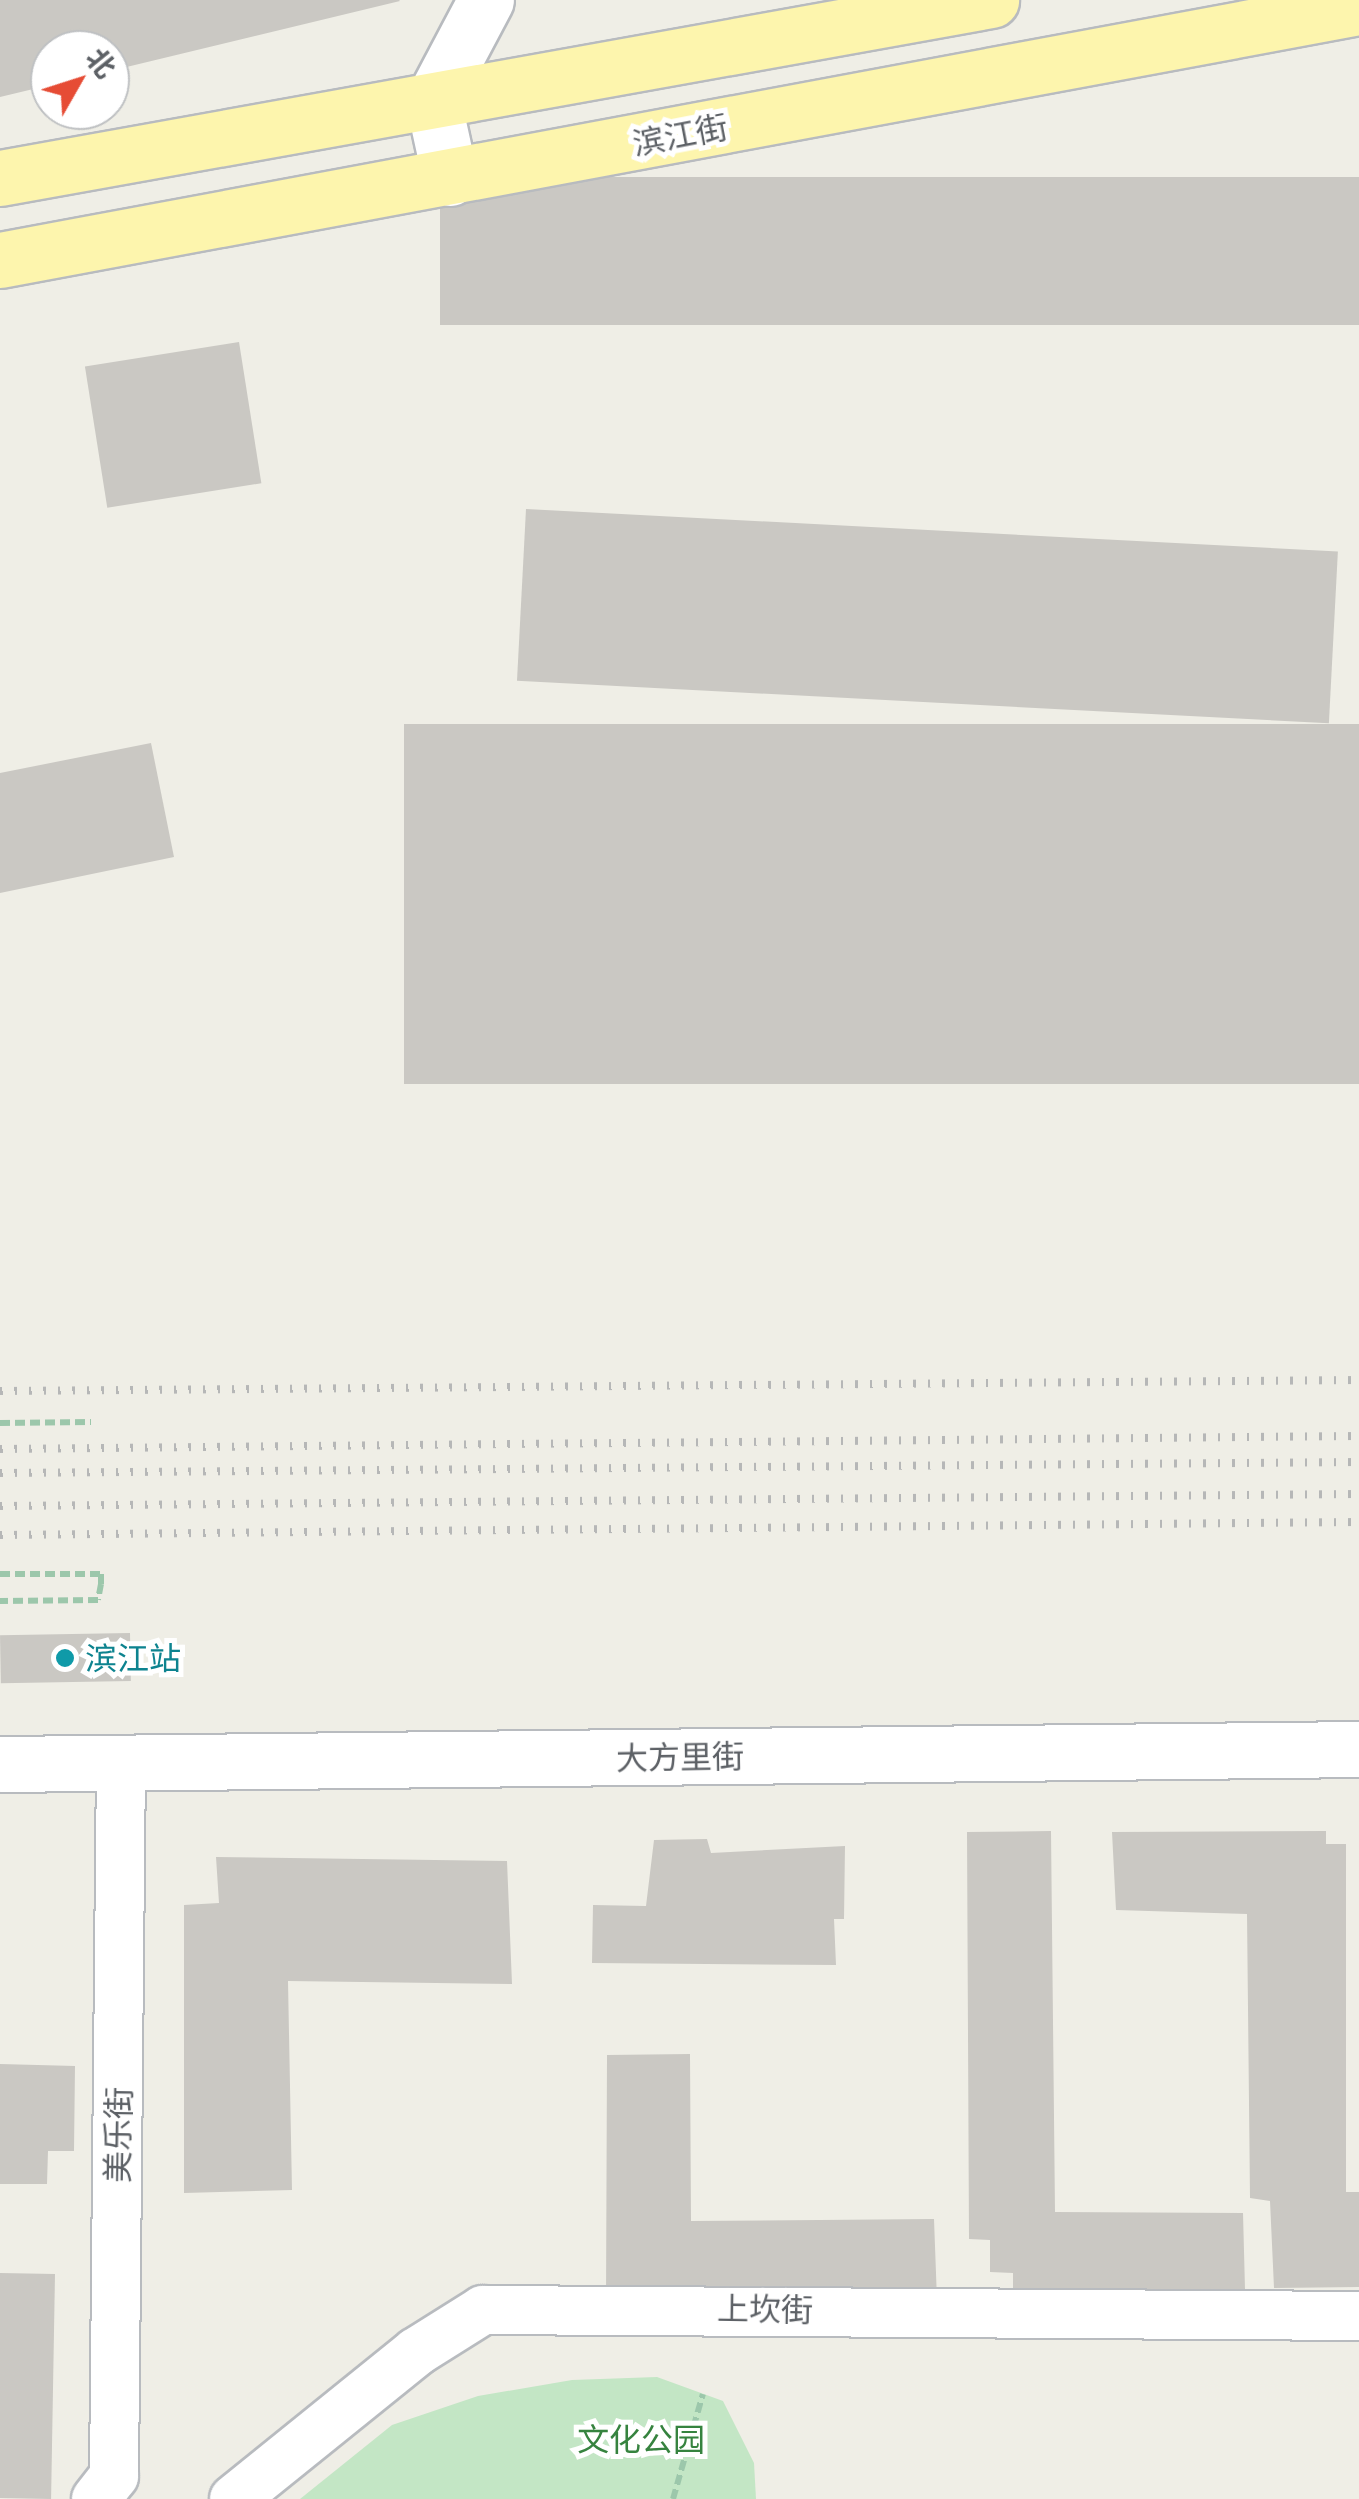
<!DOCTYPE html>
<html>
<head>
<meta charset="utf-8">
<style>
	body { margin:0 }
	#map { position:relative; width:1359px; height:2499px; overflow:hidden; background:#efeee6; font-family:"Open Sans","Noto Sans SC",sans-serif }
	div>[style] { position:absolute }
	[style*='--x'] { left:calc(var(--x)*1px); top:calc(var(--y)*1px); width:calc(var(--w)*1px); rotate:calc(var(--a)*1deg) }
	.green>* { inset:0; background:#c3e6c5 }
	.building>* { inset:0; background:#cac8c3; transform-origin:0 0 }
	.path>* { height:6px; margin-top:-3px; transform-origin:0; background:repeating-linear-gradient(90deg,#9cc7ab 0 10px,transparent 0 15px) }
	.roads { filter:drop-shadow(2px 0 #b8bbbf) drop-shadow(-2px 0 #b8bbbf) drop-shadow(0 2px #b8bbbf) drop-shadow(0 -2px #b8bbbf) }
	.street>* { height:48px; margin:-24px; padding:0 24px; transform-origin:24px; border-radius:24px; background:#fff }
	.secondary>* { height:55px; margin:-27.5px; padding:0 27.5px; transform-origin:27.5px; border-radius:27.5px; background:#fff }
	.primary>* { height:55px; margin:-27.5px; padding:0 27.5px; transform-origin:27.5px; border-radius:27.5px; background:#fdf5ad }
	.rail>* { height:8px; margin-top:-4px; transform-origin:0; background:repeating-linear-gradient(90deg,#b6b7b7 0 2.5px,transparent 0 14.5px) }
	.dots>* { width:28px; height:28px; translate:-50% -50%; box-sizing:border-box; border:5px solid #fff; border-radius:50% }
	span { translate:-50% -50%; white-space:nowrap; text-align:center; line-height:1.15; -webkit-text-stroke:10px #fff; paint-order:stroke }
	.street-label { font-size:32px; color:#5d6166 }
	.culture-label { font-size:32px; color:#0d838f }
	.left { translate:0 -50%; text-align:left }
	.park-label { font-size:32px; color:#36833f }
	.north { position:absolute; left:30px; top:30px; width:100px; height:100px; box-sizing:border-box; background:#fff; border:2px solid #bec0c2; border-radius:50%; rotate:51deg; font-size:28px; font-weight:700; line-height:40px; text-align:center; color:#5d6166 }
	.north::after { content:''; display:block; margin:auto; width:35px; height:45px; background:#e64c35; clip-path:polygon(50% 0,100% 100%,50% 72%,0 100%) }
</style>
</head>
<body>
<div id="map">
	<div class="green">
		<i style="clip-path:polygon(657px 2377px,723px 2401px,754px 2463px,756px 2499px,300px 2499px,392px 2425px,478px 2396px,572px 2380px)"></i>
	</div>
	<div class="building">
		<i style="clip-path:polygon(0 0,399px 0,400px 1px,110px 71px,110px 50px,50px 50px,50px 85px,0 97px)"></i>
		<i style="left:1359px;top:177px;width:148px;height:919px;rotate:90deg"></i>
		<i style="left:239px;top:342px;width:143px;height:156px;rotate:81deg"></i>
		<i style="left:526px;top:509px;width:813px;height:172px;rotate:3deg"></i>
		<i style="left:1359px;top:724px;width:360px;height:955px;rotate:90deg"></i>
		<i style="clip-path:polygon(151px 743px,174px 857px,0 893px,0 773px)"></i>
		<i style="left:130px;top:1633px;width:48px;height:130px;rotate:89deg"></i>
		<i style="clip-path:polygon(1051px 1831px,1055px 2212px,1243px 2213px,1245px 2289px,1013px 2289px,1013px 2273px,990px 2272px,990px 2240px,969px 2239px,967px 1832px)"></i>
		<i style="clip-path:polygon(1326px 1831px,1326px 1844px,1346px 1844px,1346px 2192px,1359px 2192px,1359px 2287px,1274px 2288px,1270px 2201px,1250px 2198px,1247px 1914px,1116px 1910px,1112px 1832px)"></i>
		<i style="clip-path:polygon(707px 1839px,711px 1853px,845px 1846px,844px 1919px,834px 1919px,836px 1965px,592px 1963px,593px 1905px,646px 1906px,654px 1840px)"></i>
		<i style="clip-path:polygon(216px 1857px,507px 1861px,512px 1984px,288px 1981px,292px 2190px,184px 2193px,184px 1905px,219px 1903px)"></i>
		<i style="clip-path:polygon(690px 2054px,691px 2221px,934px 2219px,937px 2300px,606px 2301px,607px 2055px)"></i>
		<i style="clip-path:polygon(0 2064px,75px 2066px,74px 2151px,48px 2151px,47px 2184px,0 2184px)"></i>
		<i style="left:55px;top:2274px;width:225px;height:55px;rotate:91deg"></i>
	</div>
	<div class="path">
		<i style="--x:0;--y:1423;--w:91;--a:-0.6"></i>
		<i style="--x:0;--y:1574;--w:101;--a:0"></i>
		<i style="--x:101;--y:1574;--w:10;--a:90"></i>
		<i style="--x:101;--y:1584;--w:16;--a:101"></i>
		<i style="--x:98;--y:1600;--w:98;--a:179.4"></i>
		<i style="--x:673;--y:2499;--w:109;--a:-74.1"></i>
	</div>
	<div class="roads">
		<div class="street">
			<i style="--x:96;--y:2499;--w:29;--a:-52"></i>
			<i style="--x:114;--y:2476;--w:712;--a:-89.44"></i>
			<i style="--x:234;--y:2499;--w:234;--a:-38.9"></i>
			<i style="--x:416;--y:2352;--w:79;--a:-32.1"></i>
			<i style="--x:483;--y:2310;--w:876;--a:0.39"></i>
		</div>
		<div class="secondary">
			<i style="--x:450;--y:178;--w:80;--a:-102.3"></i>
			<i style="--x:433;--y:100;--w:113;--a:-62.1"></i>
			<i style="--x:0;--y:1764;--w:1359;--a:-0.63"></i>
		</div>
		<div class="primary">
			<i style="--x:0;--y:178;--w:1007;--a:-10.18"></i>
			<i style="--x:0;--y:260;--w:1382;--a:-10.55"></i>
		</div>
	</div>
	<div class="rail">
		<i style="--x:0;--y:1391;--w:1359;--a:-0.46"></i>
		<i style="--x:0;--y:1449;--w:1359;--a:-0.55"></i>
		<i style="--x:0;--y:1473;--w:1359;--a:-0.46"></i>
		<i style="--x:0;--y:1506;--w:1359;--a:-0.51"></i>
		<i style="--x:0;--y:1535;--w:1359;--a:-0.55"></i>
	</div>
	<div class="dots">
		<i style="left:65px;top:1658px;background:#0f9aa8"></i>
	</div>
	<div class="street-label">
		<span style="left:680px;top:135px;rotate:-11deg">滨江街</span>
		<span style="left:680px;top:1757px;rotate:-1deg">大方里街</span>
		<span style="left:118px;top:2135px;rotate:-89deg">美乐街</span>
		<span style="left:765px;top:2309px;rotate:1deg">上坎街</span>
	</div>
	<div class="culture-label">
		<span class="left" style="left:85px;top:1658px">滨江站</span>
	</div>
	<div class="park-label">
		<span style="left:641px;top:2439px">文化公园</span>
	</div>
	<div class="north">北</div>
</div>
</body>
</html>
